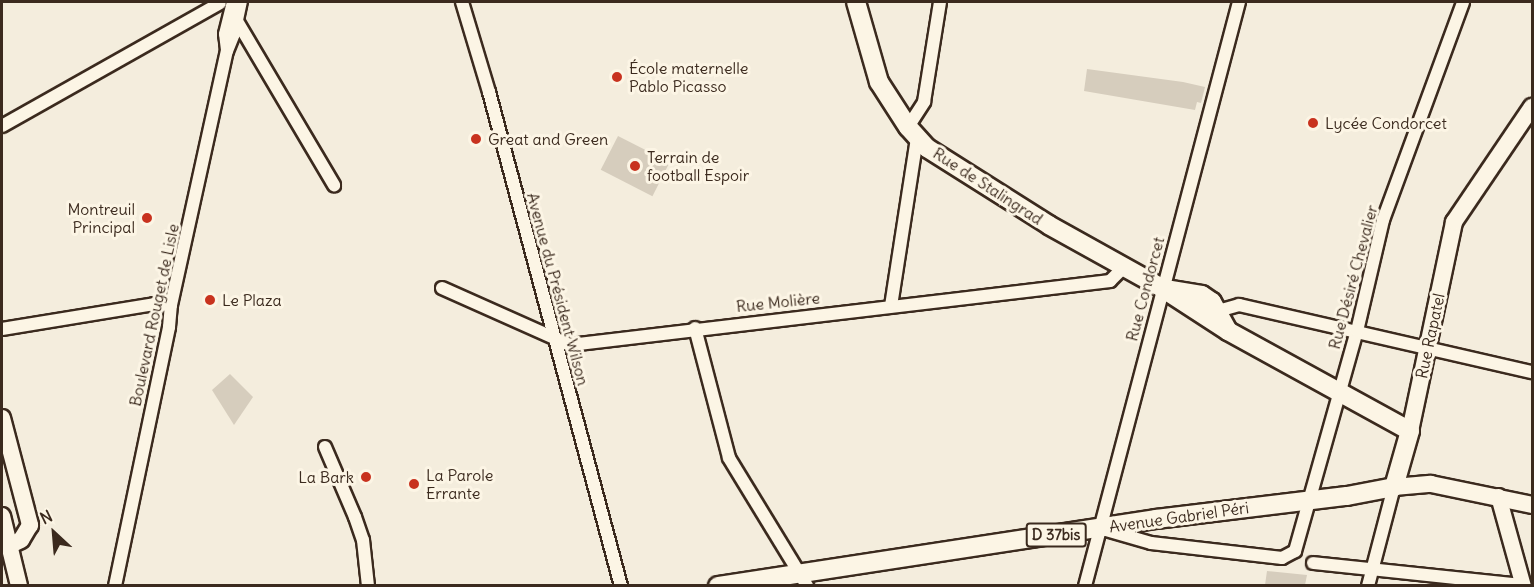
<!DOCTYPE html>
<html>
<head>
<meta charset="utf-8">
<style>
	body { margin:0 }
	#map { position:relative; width:1534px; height:587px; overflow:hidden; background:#f4eddd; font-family:Delius,sans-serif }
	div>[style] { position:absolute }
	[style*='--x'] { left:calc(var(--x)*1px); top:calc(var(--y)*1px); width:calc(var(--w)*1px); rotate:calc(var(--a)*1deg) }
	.green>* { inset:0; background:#d6cdbd; transform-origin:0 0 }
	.roads { filter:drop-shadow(2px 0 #3b2a1e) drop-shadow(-2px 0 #3b2a1e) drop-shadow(0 2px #3b2a1e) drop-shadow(0 -2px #3b2a1e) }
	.minor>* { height:12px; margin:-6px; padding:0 6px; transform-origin:6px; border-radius:6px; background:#fcf5e5 }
	.tertiary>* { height:15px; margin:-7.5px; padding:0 7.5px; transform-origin:7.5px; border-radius:7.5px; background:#fcf5e5 }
	.secondary>* { height:16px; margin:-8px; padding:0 8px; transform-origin:8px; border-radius:8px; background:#fcf5e5 }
	.primary>* { height:18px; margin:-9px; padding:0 9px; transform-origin:9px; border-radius:9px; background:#fcf5e5 }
	.dots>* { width:16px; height:16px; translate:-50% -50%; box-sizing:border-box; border:3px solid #fcf5e5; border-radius:50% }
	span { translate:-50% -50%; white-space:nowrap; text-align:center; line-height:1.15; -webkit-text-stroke:6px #fcf5e5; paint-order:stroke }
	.shield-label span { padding:2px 4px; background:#fcf5e5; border:2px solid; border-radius:4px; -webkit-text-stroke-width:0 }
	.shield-label { font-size:15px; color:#3b2a1e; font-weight:700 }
	.poi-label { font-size:16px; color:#3b2a1e }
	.left { translate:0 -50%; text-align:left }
	.right { translate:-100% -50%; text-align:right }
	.street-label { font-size:16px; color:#3b2a1e }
	.frame { position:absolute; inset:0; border:3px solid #3b2a1e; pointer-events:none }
	.north { position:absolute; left:24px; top:503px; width:60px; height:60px; -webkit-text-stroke:4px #fcf5e5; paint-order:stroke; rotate:334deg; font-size:16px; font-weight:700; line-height:24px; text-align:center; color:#3b2a1e }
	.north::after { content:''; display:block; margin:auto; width:21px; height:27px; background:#3b2a1e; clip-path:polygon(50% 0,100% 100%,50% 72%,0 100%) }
</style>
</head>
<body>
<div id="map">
	<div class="green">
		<i style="clip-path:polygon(1087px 69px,1183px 82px,1205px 87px,1201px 103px,1197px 102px,1195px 110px,1084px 91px)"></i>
		<i style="left:618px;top:136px;width:58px;height:38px;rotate:27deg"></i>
		<i style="clip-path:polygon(230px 374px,253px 397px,234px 425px,212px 390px)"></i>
		<i style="clip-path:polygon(1267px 571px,1307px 575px,1305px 585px,1265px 585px)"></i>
	</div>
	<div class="roads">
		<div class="minor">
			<i style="--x:462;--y:2;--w:94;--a:73.3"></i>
			<i style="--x:489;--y:92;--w:511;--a:75.04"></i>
			<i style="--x:237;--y:21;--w:191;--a:59.4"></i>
			<i style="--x:227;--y:50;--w:16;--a:-97"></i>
			<i style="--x:225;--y:34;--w:33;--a:-76"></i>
			<i style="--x:2;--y:126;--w:250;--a:-29.4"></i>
			<i style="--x:908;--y:127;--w:30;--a:-57"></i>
			<i style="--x:924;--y:102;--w:101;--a:-80.9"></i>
			<i style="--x:442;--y:288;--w:140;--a:24"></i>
			<i style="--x:570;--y:345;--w:544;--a:-6.76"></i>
			<i style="--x:1110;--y:281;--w:18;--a:-45"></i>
			<i style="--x:891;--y:306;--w:170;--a:-81.2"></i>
			<i style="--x:1212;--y:316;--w:8;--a:-40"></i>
			<i style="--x:1218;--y:311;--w:22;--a:-16"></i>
			<i style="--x:1239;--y:305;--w:301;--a:12.9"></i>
			<i style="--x:695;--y:328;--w:134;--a:75.3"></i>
			<i style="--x:729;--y:458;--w:150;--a:58.6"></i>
			<i style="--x:2;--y:329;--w:154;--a:-9.3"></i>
			<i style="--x:154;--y:304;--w:17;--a:3"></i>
			<i style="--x:325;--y:447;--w:76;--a:66.8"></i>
			<i style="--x:355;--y:517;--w:24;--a:71"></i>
			<i style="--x:363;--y:540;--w:46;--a:83.8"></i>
			<i style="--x:1106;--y:530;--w:47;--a:16.1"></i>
			<i style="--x:1151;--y:543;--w:132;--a:6.5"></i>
			<i style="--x:1282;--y:558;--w:15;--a:-28"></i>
			<i style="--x:1295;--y:551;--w:229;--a:-74.3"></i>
			<i style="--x:1357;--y:331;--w:114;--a:-76.8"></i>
			<i style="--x:1383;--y:220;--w:232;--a:-69.8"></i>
			<i style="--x:1313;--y:563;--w:211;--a:6"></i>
			<i style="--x:115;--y:586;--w:265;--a:-78.2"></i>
			<i style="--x:169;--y:327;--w:22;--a:-85"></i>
			<i style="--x:171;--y:305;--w:260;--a:-77.6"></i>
			<i style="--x:227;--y:51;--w:18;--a:-68"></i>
			<i style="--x:234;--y:34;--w:33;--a:-78"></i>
			<i style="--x:1085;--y:586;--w:604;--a:-75.23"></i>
			<i style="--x:1368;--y:586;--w:102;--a:-75.3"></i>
		</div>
		<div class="tertiary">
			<i style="--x:1498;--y:496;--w:93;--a:74.5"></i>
		</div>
		<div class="secondary">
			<i style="--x:2;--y:418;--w:111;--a:75.3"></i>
			<i style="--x:30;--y:525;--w:17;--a:121"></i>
			<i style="--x:21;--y:540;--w:14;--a:155"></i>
			<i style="--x:1410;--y:431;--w:214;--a:-78.1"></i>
			<i style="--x:1454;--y:222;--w:139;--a:-55.9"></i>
			<i style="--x:1394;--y:487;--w:37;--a:-5"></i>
			<i style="--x:1431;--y:484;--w:103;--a:11.7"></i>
			<i style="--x:2;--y:516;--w:72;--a:76.3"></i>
		</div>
		<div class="primary">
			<i style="--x:1165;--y:289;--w:37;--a:9"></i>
			<i style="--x:1202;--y:295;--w:12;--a:35"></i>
			<i style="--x:1212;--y:302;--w:33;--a:61"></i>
			<i style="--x:718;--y:586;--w:443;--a:-8.7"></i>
			<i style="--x:1156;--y:519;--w:192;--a:-6.9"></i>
			<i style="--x:1347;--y:496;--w:48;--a:-10.8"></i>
			<i style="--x:1394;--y:487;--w:58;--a:-74.1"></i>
			<i style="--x:1410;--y:431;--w:208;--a:-151.2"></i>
			<i style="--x:1228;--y:331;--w:79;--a:-146.9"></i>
			<i style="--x:1162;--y:288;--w:129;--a:-150.9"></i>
			<i style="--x:1049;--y:225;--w:144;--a:-147.7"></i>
			<i style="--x:927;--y:148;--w:28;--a:-132"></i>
			<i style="--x:908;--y:127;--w:54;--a:-122.8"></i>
			<i style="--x:879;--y:82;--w:83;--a:-106"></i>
		</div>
	</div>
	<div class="dots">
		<i style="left:617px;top:77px;background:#c8321e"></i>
		<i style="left:1313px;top:123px;background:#c8321e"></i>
		<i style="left:476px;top:139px;background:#c8321e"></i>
		<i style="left:635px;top:166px;background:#c8321e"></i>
		<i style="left:147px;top:218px;background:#c8321e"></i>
		<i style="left:210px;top:300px;background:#c8321e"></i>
		<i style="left:366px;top:477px;background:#c8321e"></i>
		<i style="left:414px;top:484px;background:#c8321e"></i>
	</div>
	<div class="shield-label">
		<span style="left:1056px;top:535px">D 37bis</span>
	</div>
	<div class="poi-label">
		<span class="left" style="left:629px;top:77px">École maternelle<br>Pablo Picasso</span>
		<span class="left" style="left:1325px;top:123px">Lycée Condorcet</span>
		<span class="left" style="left:488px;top:139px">Great and Green</span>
		<span class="left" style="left:647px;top:166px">Terrain de<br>football Espoir</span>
		<span class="right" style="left:135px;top:218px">Montreuil<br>Principal</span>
		<span class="left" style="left:222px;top:300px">Le Plaza</span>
		<span class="left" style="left:426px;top:484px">La Parole<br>Errante</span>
		<span class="right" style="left:354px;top:477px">La Bark</span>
	</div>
	<div class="street-label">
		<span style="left:988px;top:186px;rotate:33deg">Rue de Stalingrad</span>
		<span style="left:1353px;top:277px;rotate:-75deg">Rue Désiré Chevalier</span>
		<span style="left:558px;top:289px;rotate:75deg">Avenue du Président Wilson</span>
		<span style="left:1145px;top:289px;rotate:-75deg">Rue Condorcet</span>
		<span style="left:778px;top:302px;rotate:-6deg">Rue Molière</span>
		<span style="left:154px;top:315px;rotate:-78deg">Boulevard Rouget de Lisle</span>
		<span style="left:1430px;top:336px;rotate:-78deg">Rue Rapatel</span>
		<span style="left:1179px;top:517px;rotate:-8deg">Avenue Gabriel Péri</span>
	</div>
	<div class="frame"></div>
	<div class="north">N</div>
</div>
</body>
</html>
